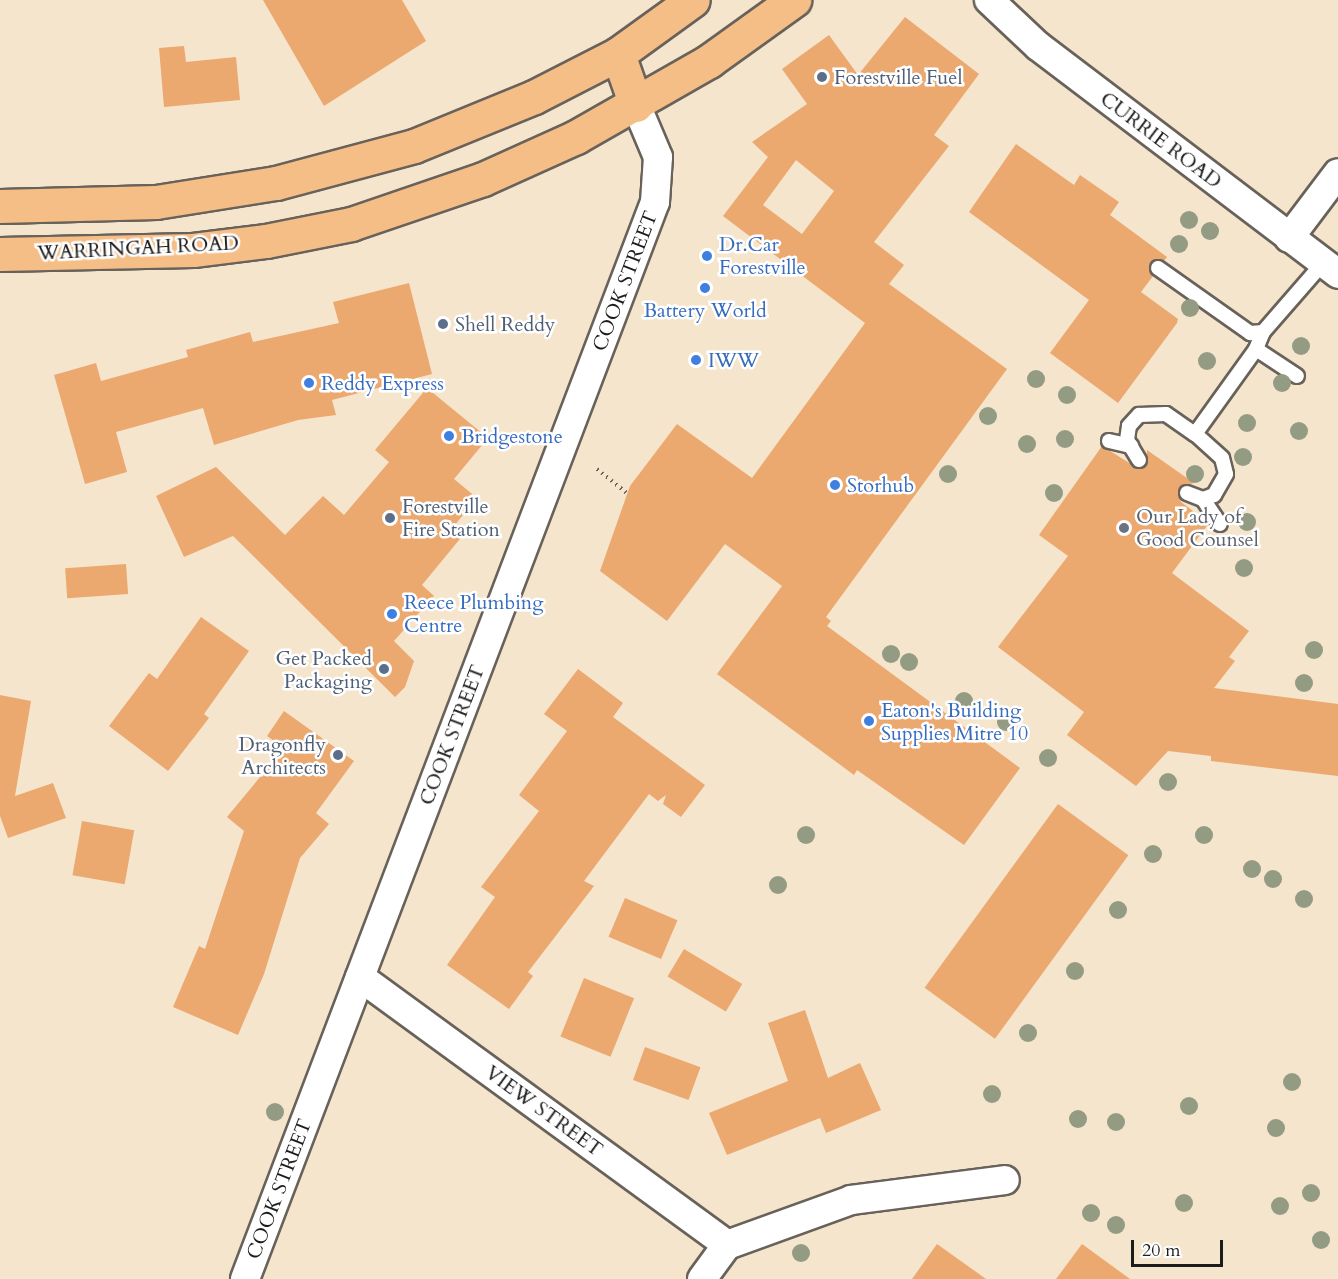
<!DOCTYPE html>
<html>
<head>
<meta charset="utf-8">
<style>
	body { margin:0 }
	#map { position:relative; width:1338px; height:1279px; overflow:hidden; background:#f5e5cd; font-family:Cardo,serif }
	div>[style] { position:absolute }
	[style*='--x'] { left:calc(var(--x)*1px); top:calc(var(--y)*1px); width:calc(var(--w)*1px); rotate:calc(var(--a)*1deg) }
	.building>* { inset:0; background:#eba86f; transform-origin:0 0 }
	.path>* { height:4px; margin-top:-2px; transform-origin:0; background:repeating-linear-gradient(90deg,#68625a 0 1.5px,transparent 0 6px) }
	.roads { filter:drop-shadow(2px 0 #68625a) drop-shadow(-2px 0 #68625a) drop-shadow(0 2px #68625a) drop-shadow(0 -2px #68625a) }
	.lane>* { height:14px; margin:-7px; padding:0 7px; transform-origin:7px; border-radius:7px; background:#fff }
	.street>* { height:28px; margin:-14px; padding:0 14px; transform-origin:14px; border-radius:14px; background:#fff }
	.highway>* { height:33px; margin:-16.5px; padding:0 16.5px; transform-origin:16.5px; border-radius:16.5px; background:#f6be87 }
	.trees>* { width:18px; height:18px; margin:-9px; border-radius:50%; background:#949b83 }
	.dots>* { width:16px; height:16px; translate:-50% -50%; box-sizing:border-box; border:3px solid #fff; border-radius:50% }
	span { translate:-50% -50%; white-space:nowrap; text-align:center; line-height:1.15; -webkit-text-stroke:5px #fff; paint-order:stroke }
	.service-label { font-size:20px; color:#4e5e75 }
	.left { translate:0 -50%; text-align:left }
	.right { translate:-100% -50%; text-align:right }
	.street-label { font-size:20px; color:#1c1c1c }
	.shop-label { font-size:20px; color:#366cbe }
	.worship-label { font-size:20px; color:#5b616d }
	.scale { position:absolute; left:1131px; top:1240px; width:92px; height:27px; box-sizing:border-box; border:3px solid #1c1c1c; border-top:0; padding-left:8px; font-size:18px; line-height:21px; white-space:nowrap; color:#1c1c1c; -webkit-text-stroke:4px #fff; paint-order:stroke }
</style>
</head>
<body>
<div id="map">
	<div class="building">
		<i style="clip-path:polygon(263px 0,402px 0,426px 41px,324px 106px)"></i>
		<i style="clip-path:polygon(evenodd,905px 17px,979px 74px,934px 135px,949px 146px,874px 242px,904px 265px,889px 284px,1007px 369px,826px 617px,831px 621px,827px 626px,1020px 768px,964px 845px,857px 770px,854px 775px,717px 674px,782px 586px,725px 544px,667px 621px,600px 571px,630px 486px,677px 424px,752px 478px,865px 323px,723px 216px,768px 157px,752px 142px,807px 104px,782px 69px,829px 35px,858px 75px,905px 17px,796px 160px,834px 191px,802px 234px,763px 205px,796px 160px)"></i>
		<i style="clip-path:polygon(184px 46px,186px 62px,236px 57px,240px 100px,164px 107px,159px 48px)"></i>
		<i style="clip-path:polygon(1016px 144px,1074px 185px,1080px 175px,1119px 202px,1110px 215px,1167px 257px,1164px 261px,1151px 262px,1153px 276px,1141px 292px,1178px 319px,1177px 323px,1118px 403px,1050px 353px,1089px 300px,969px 212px)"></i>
		<i style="clip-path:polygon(409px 283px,432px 374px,332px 400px,336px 415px,298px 420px,214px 445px,203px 408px,116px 432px,127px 472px,85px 484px,54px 375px,96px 363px,101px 381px,188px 357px,186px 350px,250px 332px,253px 342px,339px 323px,333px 302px)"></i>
		<i style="clip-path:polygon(427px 388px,488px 438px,454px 479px,477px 498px,454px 526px,464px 534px,422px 585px,434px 596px,394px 641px,414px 661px,405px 687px,395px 697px,233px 536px,184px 557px,156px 496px,216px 467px,285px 535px,323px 496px,344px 515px,389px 462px,375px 450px)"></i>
		<i style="clip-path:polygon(1102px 446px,1139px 469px,1147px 464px,1147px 450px,1194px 483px,1182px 486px,1178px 495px,1181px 502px,1209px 523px,1172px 573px,1249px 631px,1229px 657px,1235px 661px,1214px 688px,1338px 704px,1338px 776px,1211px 761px,1211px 756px,1168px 751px,1136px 786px,1067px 735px,1084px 712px,998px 647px,1068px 556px,1039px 535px)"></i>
		<i style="left:126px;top:564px;width:30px;height:61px;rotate:86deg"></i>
		<i style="clip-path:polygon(201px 617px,249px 651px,204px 714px,209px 718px,168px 771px,109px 726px,149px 673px,157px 679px)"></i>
		<i style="clip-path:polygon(578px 669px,623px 703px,613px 717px,705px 785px,681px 817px,663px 804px,666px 795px,658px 801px,649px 794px,584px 881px,594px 886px,528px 972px,533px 976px,509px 1009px,447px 965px,495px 897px,481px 887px,539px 811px,519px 795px,567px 731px,544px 714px)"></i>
		<i style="clip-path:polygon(0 695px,31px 701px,15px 796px,53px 783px,66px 818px,8px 838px,0 816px)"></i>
		<i style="clip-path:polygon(284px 711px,354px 761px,316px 813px,329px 824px,300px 858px,264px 974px,238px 1035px,173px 1007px,199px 946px,205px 949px,244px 831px,227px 817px,284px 748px,267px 736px)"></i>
		<i style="left:1058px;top:804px;width:87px;height:227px;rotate:36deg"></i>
		<i style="left:82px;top:821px;width:53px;height:55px;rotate:10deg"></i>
		<i style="left:625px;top:898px;width:57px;height:42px;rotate:23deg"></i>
		<i style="left:684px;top:949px;width:68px;height:32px;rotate:31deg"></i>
		<i style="left:584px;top:978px;width:54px;height:63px;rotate:22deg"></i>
		<i style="clip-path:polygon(805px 1010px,828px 1078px,860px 1063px,881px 1110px,826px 1133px,820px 1118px,727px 1155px,709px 1113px,788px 1081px,768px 1023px)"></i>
		<i style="left:645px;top:1047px;width:59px;height:35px;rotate:20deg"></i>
		<i style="clip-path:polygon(937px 1244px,986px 1279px,912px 1279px)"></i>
		<i style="clip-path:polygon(1082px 1244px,1130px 1279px,1056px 1279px)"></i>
	</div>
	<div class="path">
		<i style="--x:597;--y:469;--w:40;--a:39"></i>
	</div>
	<div class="roads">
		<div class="lane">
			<i style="--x:1158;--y:268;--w:113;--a:35.2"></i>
			<i style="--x:1250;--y:333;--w:13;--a:-4"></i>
			<i style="--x:1263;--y:332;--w:91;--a:-49"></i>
			<i style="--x:1256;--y:349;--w:49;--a:33.4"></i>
			<i style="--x:1109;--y:441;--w:23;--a:13"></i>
			<i style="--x:1139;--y:460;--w:23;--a:-121"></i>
			<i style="--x:1127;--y:440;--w:14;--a:-82"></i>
			<i style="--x:1129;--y:426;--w:15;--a:-48"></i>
			<i style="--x:1139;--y:415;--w:27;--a:-2"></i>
			<i style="--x:1166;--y:414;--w:35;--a:35"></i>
			<i style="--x:1195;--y:434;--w:105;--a:-54.3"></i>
			<i style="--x:1256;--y:349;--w:18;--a:-68"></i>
			<i style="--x:1187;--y:493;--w:17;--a:21"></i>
			<i style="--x:1203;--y:499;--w:12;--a:-20"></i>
			<i style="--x:1214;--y:495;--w:24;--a:-60"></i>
			<i style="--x:1226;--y:474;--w:16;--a:-104"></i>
			<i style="--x:1222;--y:458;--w:36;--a:-138"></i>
			<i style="--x:1203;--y:499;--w:30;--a:56"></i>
		</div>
		<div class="street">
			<i style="--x:989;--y:0;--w:67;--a:43.2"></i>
			<i style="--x:1038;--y:46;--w:377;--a:37.2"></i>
			<i style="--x:1289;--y:238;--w:81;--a:-53"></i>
			<i style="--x:360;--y:977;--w:454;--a:36.1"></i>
			<i style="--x:245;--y:1279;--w:1152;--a:-69.16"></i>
			<i style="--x:655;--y:202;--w:45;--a:-86.2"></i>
			<i style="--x:658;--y:157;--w:56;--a:-112.9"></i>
			<i style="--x:702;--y:1279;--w:42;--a:-53.7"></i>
			<i style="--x:727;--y:1245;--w:132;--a:-19.9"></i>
			<i style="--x:851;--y:1200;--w:155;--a:-7.4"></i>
		</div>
		<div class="highway">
			<i style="--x:618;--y:54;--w:54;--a:70.6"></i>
			<i style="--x:0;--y:206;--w:156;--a:-1.5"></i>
			<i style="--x:156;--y:202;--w:121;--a:-9"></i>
			<i style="--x:276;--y:183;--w:143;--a:-15"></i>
			<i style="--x:414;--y:146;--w:130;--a:-22.2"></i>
			<i style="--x:534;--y:97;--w:94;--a:-27.1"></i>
			<i style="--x:618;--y:54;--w:92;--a:-35.8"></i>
			<i style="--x:0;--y:254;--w:193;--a:-1.2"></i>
			<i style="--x:193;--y:250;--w:74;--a:-7"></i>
			<i style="--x:266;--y:241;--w:87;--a:-11.3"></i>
			<i style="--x:351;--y:224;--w:139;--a:-18.8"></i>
			<i style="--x:483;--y:179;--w:102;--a:-24.3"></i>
			<i style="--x:576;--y:137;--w:153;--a:-29.7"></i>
			<i style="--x:709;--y:61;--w:105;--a:-35.7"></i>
		</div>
	</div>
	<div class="trees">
		<i style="left:1189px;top:220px"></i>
		<i style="left:1210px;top:231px"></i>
		<i style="left:1179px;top:244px"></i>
		<i style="left:1190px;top:308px"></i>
		<i style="left:1301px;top:346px"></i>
		<i style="left:1207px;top:361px"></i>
		<i style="left:1036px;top:379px"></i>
		<i style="left:1282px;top:383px"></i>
		<i style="left:1067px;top:395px"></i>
		<i style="left:988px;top:416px"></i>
		<i style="left:1247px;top:423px"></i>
		<i style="left:1299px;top:431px"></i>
		<i style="left:1065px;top:439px"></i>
		<i style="left:1027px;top:444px"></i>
		<i style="left:1243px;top:457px"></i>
		<i style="left:948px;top:474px"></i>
		<i style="left:1195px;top:474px"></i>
		<i style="left:1054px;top:493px"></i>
		<i style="left:1247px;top:522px"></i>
		<i style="left:1244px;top:568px"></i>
		<i style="left:1314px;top:650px"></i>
		<i style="left:891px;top:654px"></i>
		<i style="left:909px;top:662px"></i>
		<i style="left:1304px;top:683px"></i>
		<i style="left:964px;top:701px"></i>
		<i style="left:1006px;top:722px"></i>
		<i style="left:1048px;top:758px"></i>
		<i style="left:1168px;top:782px"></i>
		<i style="left:806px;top:835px"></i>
		<i style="left:1204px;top:835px"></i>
		<i style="left:1153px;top:854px"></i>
		<i style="left:1252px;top:869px"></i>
		<i style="left:1273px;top:879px"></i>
		<i style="left:778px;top:885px"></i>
		<i style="left:1304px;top:899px"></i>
		<i style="left:1118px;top:910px"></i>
		<i style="left:1075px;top:971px"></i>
		<i style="left:1028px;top:1033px"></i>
		<i style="left:1292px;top:1082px"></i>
		<i style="left:992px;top:1094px"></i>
		<i style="left:1189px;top:1106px"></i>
		<i style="left:275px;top:1112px"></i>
		<i style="left:1078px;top:1119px"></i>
		<i style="left:1116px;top:1122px"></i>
		<i style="left:1276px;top:1128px"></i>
		<i style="left:1311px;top:1193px"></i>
		<i style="left:1184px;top:1203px"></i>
		<i style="left:1280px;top:1206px"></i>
		<i style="left:1091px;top:1213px"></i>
		<i style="left:1116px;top:1225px"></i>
		<i style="left:1321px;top:1240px"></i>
		<i style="left:801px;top:1253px"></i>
	</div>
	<div class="dots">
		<i style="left:822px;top:77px;background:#5c6f8a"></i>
		<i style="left:707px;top:256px;background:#3f7fe0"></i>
		<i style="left:705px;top:288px;background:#3f7fe0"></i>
		<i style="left:443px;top:324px;background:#5c6f8a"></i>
		<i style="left:696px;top:360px;background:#3f7fe0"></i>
		<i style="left:309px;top:383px;background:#3f7fe0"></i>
		<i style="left:449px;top:436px;background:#3f7fe0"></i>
		<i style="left:835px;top:485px;background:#3f7fe0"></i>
		<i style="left:390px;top:518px;background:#5c6f8a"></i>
		<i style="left:1124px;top:528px;background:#6b7280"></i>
		<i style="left:392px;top:614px;background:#3f7fe0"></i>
		<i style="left:384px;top:669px;background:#5c6f8a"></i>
		<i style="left:869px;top:721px;background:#3f7fe0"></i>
		<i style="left:338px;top:755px;background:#5c6f8a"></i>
	</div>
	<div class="service-label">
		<span class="left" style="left:834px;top:77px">Forestville Fuel</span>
		<span class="left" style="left:455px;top:324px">Shell Reddy</span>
		<span class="left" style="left:402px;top:518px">Forestville<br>Fire Station</span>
		<span class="right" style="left:372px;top:670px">Get Packed<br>Packaging</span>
		<span class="right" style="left:326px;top:756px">Dragonfly<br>Architects</span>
	</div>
	<div class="street-label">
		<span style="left:1161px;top:140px;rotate:37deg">CURRIE ROAD</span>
		<span style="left:138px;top:248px;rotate:-3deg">WARRINGAH ROAD</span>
		<span style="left:625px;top:281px;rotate:-69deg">COOK STREET</span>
		<span style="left:452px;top:735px;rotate:-69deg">COOK STREET</span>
		<span style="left:544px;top:1111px;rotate:36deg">VIEW STREET</span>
		<span style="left:279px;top:1189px;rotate:-69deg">COOK STREET</span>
	</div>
	<div class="shop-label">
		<span class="left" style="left:719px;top:256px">Dr.Car<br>Forestville</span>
		<span style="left:705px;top:310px">Battery World</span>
		<span class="left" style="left:708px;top:360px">IWW</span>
		<span class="left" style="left:321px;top:383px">Reddy Express</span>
		<span class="left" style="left:461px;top:436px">Bridgestone</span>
		<span class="left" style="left:847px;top:485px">Storhub</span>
		<span class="left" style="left:404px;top:614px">Reece Plumbing<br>Centre</span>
		<span class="left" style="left:881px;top:722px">Eaton's Building<br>Supplies Mitre 10</span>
	</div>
	<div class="worship-label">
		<span class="left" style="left:1136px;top:528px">Our Lady of<br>Good Counsel</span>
	</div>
	<div class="scale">20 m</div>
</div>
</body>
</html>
